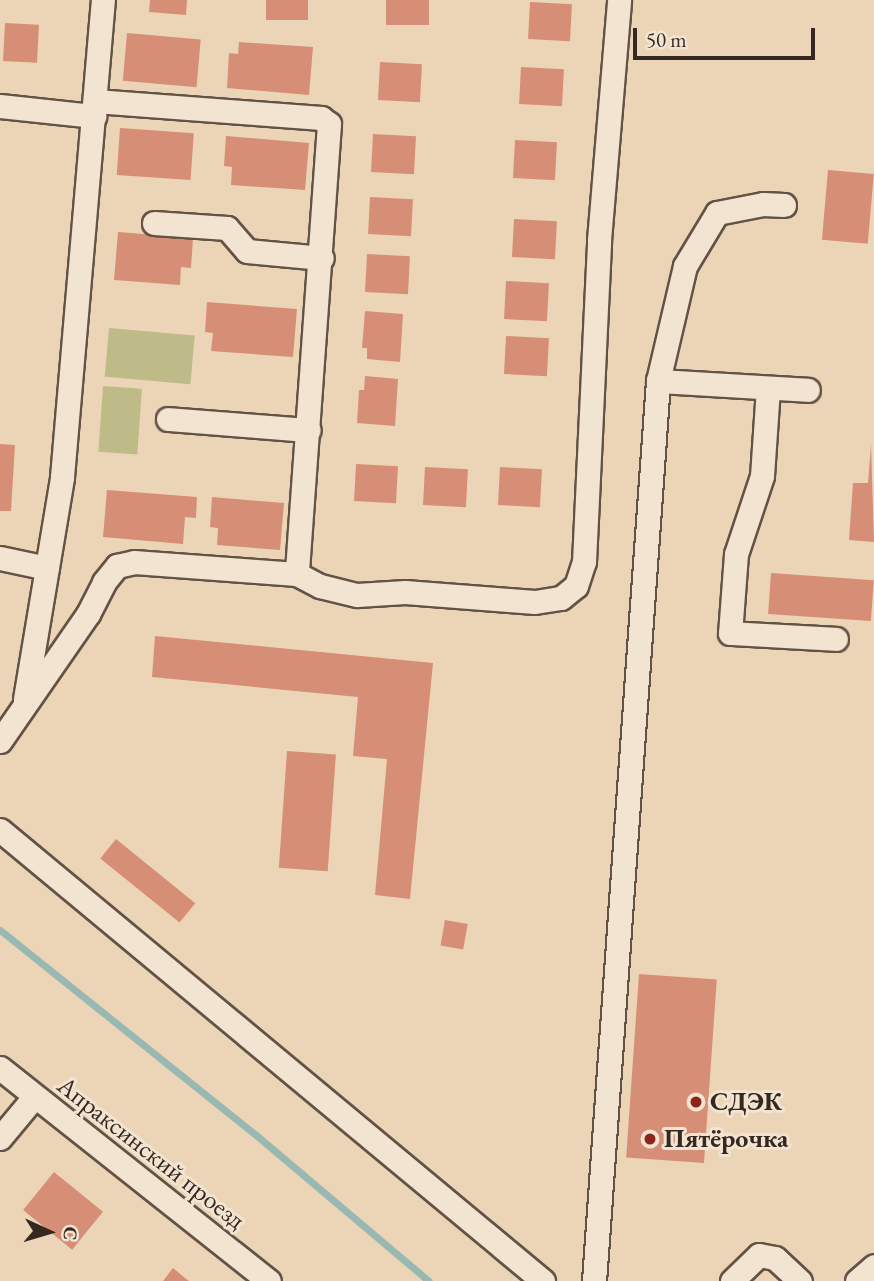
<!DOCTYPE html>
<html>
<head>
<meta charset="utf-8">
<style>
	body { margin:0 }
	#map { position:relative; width:874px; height:1281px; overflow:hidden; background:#ebd5b6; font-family:"EB Garamond",serif }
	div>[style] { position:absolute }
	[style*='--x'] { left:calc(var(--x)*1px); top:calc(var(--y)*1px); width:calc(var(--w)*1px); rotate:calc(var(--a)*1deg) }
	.green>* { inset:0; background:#bebb89; transform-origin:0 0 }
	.stream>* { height:7px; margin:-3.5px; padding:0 3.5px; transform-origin:3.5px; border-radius:3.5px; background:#98b8b1 }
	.building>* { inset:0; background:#d78e77; transform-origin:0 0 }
	.roads { filter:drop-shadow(2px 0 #625346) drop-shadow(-2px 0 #625346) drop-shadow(0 2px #625346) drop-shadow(0 -2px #625346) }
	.minor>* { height:23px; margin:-11.5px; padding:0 11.5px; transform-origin:11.5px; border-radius:11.5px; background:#f2e4d0 }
	.dots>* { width:19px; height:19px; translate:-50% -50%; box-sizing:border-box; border:4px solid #f2e4d0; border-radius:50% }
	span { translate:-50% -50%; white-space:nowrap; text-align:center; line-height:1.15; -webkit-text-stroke:6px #f2e4d0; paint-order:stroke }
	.poi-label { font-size:26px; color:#342821; font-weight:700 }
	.left { translate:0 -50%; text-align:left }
	.street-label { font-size:26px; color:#342821 }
	.north { position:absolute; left:14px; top:1197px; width:70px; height:70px; -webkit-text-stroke:5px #f2e4d0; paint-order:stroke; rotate:94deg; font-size:19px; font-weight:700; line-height:28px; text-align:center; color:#342821 }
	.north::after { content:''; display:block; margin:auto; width:24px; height:32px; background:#342821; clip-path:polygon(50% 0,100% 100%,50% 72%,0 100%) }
	.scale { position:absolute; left:633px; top:28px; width:182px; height:32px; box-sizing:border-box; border:4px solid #342821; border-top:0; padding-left:9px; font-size:21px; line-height:24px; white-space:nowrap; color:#342821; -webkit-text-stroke:5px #f2e4d0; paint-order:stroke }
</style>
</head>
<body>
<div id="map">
	<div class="green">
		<i style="left:109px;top:328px;width:86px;height:49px;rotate:5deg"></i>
		<i style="left:103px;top:386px;width:39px;height:66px;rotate:4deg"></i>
	</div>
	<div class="stream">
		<i style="--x:0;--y:930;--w:328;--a:38.7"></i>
		<i style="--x:256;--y:1135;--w:226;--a:40.2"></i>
	</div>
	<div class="building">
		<i style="clip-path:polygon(150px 0,187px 0,186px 15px,149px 12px)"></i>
		<i style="left:266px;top:0;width:42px;height:20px"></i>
		<i style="left:386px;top:0;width:43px;height:25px"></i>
		<i style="left:530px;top:2px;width:42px;height:37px;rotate:3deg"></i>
		<i style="left:5px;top:23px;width:34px;height:38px;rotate:3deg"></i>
		<i style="left:127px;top:33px;width:74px;height:48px;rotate:5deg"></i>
		<i style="clip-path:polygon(239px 42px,313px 47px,309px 95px,227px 88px,229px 53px,238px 54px)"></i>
		<i style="left:380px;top:62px;width:42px;height:38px;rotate:3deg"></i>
		<i style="left:521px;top:67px;width:43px;height:37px;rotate:3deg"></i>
		<i style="left:120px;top:128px;width:74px;height:47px;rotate:4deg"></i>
		<i style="left:373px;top:134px;width:43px;height:38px;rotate:3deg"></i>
		<i style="clip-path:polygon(226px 136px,309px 143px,305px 190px,231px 185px,232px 167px,224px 166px)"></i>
		<i style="left:515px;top:140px;width:42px;height:38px;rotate:3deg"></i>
		<i style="left:828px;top:170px;width:46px;height:70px;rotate:5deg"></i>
		<i style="left:370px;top:197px;width:43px;height:37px;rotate:3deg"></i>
		<i style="left:514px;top:219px;width:43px;height:38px;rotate:3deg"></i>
		<i style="clip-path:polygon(118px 232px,193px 238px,191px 268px,181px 267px,180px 285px,114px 280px)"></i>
		<i style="left:367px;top:254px;width:43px;height:38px;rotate:3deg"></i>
		<i style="left:506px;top:281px;width:43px;height:38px;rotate:3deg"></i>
		<i style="clip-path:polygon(207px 302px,297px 309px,293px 357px,211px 351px,213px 333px,205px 332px)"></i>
		<i style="clip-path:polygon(365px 311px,403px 314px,400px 362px,367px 359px,367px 348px,362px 348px)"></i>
		<i style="left:506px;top:336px;width:43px;height:38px;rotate:3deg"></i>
		<i style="clip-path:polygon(365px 376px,398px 379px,395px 426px,357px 423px,359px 390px,364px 390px)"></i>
		<i style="clip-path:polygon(0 444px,15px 445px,11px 511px,0 511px)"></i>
		<i style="clip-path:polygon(871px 444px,874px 542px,849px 540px,853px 483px,868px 483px)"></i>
		<i style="left:356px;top:464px;width:42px;height:37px;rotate:3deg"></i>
		<i style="left:425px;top:467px;width:43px;height:38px;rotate:3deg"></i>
		<i style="left:500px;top:467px;width:42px;height:38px;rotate:3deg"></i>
		<i style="clip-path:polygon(107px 490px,197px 497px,196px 518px,185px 517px,183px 544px,103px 537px)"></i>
		<i style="clip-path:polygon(212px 497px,284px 503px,280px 550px,217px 545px,218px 528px,210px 527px)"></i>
		<i style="left:771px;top:573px;width:103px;height:41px;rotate:4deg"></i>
		<i style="clip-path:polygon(155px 636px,433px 663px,410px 899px,375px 895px,387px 759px,353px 756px,358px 697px,152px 677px)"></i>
		<i style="left:287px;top:751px;width:49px;height:117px;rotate:4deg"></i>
		<i style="left:116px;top:839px;width:102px;height:25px;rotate:39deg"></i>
		<i style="left:445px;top:920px;width:23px;height:26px;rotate:10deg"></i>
		<i style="left:639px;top:974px;width:78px;height:184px;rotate:4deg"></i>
		<i style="left:54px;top:1172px;width:63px;height:49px;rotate:39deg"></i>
		<i style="clip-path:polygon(173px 1268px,185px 1278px,189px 1281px,163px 1281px)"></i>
	</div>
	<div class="roads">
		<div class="minor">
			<i style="--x:95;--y:101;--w:227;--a:4.3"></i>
			<i style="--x:321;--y:118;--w:10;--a:37"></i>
			<i style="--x:329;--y:124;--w:451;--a:94.1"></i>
			<i style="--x:0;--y:106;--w:95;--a:6.1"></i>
			<i style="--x:154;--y:223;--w:73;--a:3.9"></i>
			<i style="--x:227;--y:228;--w:30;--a:49"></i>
			<i style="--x:247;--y:251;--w:75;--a:5.3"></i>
			<i style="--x:658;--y:381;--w:118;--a:-76.8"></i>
			<i style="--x:685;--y:266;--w:62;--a:-58.9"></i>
			<i style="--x:717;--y:213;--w:47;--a:-11.1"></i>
			<i style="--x:763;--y:204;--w:21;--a:3"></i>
			<i style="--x:768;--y:388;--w:88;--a:93.9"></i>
			<i style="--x:762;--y:476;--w:82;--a:108.4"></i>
			<i style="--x:736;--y:554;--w:79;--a:94.3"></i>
			<i style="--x:730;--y:633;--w:106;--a:3.2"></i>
			<i style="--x:168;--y:419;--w:141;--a:4.5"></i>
			<i style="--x:0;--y:558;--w:48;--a:12"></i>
			<i style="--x:25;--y:699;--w:225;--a:-80.5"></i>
			<i style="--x:62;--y:477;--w:479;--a:-85.1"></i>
			<i style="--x:0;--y:741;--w:155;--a:-55.3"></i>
			<i style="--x:88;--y:614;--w:36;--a:-63"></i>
			<i style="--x:104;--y:582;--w:21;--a:-51"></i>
			<i style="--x:117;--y:566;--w:17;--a:-13"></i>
			<i style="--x:134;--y:562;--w:163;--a:4.2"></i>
			<i style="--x:297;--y:574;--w:26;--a:28"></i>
			<i style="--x:320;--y:586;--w:38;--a:14"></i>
			<i style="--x:357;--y:595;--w:48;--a:-3.6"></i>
			<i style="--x:405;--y:592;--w:130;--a:4.4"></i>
			<i style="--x:535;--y:602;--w:26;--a:-9"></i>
			<i style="--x:561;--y:598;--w:19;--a:-39"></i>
			<i style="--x:576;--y:586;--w:25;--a:-72"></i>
			<i style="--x:584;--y:562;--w:322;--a:-87.3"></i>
			<i style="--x:599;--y:240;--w:241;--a:-85.2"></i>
			<i style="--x:0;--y:830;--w:706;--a:39.71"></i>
			<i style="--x:0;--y:1068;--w:343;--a:38.4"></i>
			<i style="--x:0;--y:1138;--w:53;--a:-50.3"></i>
			<i style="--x:594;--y:1281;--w:902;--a:-85.93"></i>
			<i style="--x:658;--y:381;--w:150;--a:3.4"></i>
			<i style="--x:732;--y:1281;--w:37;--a:-44"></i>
			<i style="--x:759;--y:1255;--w:16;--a:11"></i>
			<i style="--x:775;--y:1258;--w:34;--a:43"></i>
			<i style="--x:857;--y:1281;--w:23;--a:-41"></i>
		</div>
	</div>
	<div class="dots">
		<i style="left:696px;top:1102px;background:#8f2418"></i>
		<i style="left:650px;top:1139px;background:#8f2418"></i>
	</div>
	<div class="poi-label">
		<span class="left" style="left:710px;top:1102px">СДЭК</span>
		<span class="left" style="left:664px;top:1139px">Пятёрочка</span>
	</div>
	<div class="street-label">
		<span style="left:151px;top:1153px;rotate:38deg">Апраксинский проезд</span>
	</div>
	<div class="north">С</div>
	<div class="scale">50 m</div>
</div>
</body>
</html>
